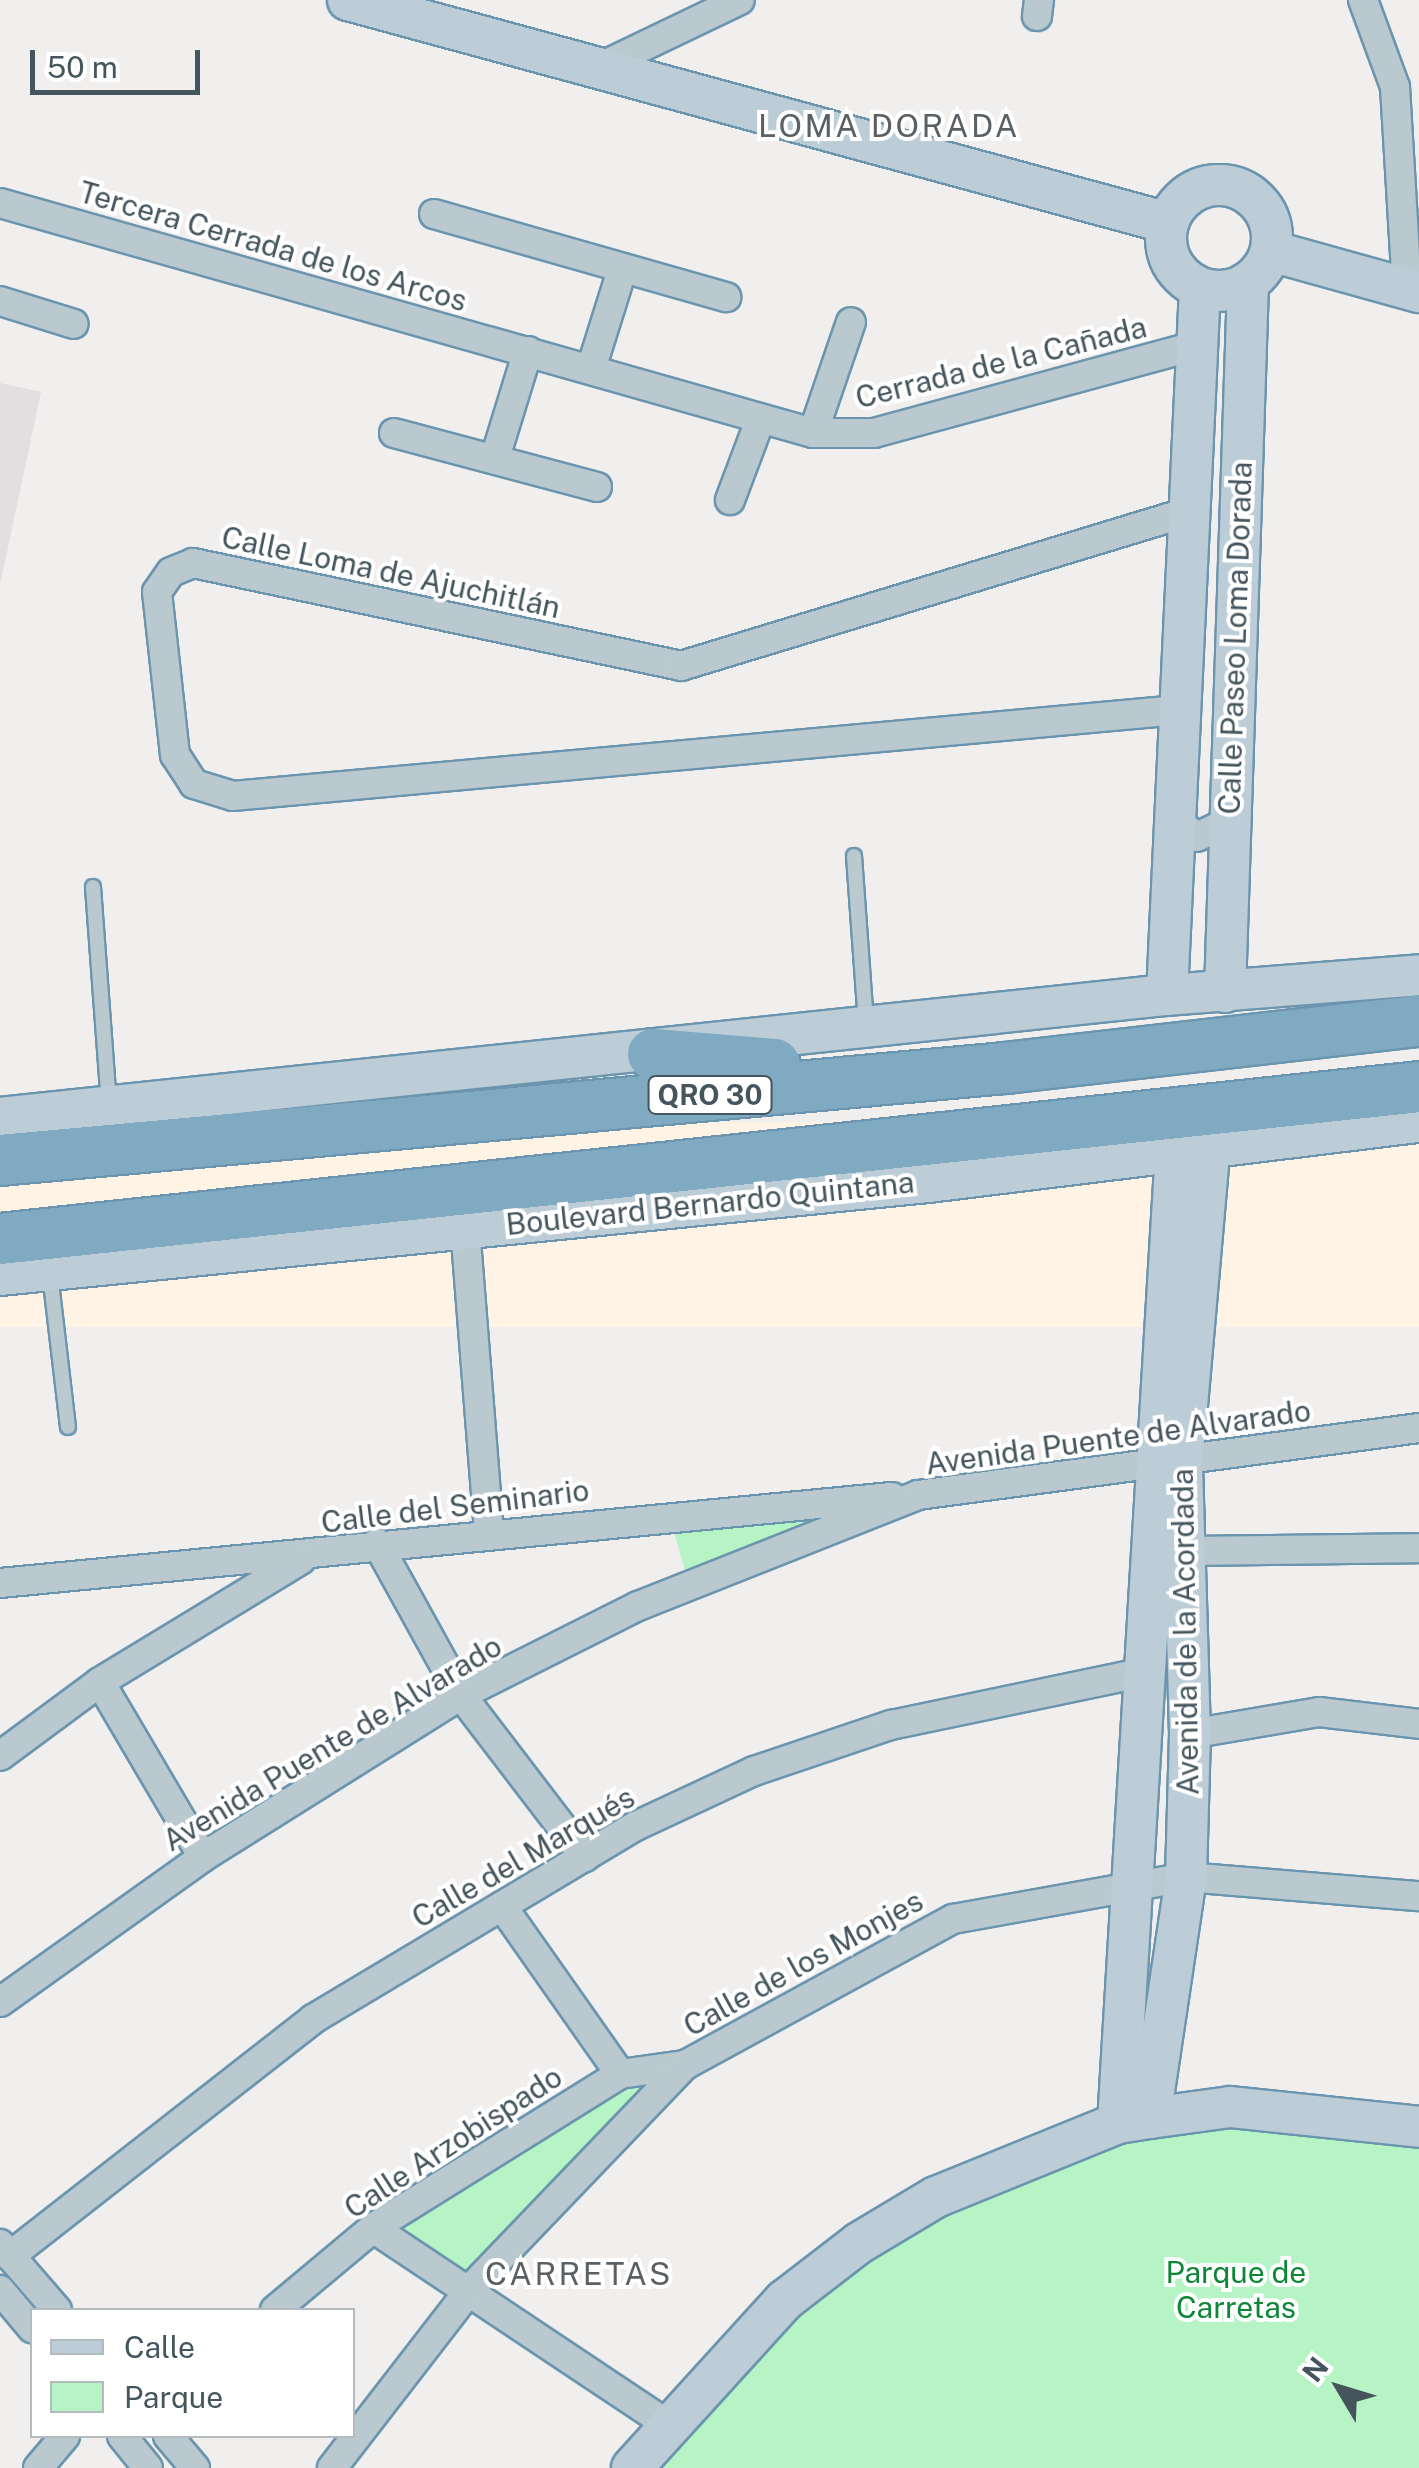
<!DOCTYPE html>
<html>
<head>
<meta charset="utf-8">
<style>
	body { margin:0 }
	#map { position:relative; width:1419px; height:2468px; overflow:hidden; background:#f1eeee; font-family:"Public Sans",sans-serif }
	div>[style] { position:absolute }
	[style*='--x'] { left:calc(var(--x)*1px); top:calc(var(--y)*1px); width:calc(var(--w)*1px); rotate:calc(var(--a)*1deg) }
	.commercial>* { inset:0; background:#fef3e5; transform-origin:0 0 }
	.education>* { inset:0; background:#e2dfe0; transform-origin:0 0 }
	.green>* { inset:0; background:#b7f4c5 }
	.roads { filter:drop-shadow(2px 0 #6b95ae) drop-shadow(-2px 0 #6b95ae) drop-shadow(0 2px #6b95ae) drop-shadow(0 -2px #6b95ae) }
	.lane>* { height:14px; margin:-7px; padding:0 7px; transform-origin:7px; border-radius:7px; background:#bac9cf }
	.street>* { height:28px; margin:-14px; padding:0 14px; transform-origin:14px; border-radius:14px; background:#bac9cf }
	.secondary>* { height:40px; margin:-20px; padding:0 20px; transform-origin:20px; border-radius:20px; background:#bccdd7 }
	.secondary>.ring { margin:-20px; padding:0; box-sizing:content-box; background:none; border:40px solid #bccdd7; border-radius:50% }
	.highway>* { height:50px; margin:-25px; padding:0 25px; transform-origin:25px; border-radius:25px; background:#80aac2 }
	span { translate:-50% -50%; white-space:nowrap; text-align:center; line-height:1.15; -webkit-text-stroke:8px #fff; paint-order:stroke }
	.shield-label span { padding:2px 8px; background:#fff; border:2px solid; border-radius:8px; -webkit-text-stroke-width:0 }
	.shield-label { font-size:28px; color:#44555d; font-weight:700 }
	.street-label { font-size:30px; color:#44555d }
	.park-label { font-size:30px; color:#0d8737 }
	.neighbourhood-label { font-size:32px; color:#5a6064; letter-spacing:2.5px }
	.legend { position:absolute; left:30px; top:2308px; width:325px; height:130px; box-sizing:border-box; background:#fff; border:2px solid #b4bbbe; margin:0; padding:12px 18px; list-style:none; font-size:30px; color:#44555d }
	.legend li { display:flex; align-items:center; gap:20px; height:50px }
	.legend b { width:50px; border:2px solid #b4bbbe }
	.north { position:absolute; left:1289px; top:2338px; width:100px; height:100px; -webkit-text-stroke:8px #fff; paint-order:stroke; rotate:308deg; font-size:28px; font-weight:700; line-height:40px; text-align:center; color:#44555d }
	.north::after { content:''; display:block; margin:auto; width:35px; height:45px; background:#44555d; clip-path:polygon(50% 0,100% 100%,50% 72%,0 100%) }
	.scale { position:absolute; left:30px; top:50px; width:170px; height:45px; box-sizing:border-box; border:5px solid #44555d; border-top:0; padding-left:12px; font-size:30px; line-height:35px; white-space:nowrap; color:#44555d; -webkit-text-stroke:8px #fff; paint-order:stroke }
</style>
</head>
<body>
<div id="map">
	<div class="commercial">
		<i style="left:1419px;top:1122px;width:205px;height:1427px;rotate:90deg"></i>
	</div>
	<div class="education">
		<i style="left:0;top:383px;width:42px;height:538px;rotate:12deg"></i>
	</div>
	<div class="green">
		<i style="clip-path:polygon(918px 1495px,690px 1588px,669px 1515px)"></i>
		<i style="clip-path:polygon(685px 2065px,471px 2288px,373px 2228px,620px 2074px)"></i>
		<i style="clip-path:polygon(1118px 2123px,1419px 2127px,1419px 2468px,632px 2468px,785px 2300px)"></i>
	</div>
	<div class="roads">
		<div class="lane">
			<i style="--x:854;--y:856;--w:169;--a:85.9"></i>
			<i style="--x:93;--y:887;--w:219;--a:85.8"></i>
			<i style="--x:50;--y:1274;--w:154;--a:83.3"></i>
		</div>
		<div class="street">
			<i style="--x:1363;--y:0;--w:93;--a:69.8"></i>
			<i style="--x:1395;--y:87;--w:202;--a:86.6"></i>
			<i style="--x:1037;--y:16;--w:16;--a:-83"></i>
			<i style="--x:598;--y:68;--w:157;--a:-25.6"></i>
			<i style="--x:0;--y:203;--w:845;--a:15.8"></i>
			<i style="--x:813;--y:433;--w:61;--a:0"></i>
			<i style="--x:874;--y:433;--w:335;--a:-15.2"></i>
			<i style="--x:434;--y:214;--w:304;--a:15.9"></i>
			<i style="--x:0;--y:301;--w:77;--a:17.3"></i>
			<i style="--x:591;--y:369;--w:104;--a:-72.6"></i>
			<i style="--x:394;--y:433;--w:210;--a:14.9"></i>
			<i style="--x:813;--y:433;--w:117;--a:-71.1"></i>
			<i style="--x:495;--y:458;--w:112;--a:-72.9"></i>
			<i style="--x:730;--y:500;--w:85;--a:-69.4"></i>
			<i style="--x:1178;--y:710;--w:949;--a:174.8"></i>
			<i style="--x:233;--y:796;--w:41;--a:-162.9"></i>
			<i style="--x:194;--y:784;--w:35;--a:-123"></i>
			<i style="--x:175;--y:755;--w:164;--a:-96.3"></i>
			<i style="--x:157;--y:592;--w:24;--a:-55"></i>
			<i style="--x:171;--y:572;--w:24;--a:-22"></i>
			<i style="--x:193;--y:563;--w:499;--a:11.9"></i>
			<i style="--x:681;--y:666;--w:530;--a:-16.9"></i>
			<i style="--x:1172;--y:818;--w:31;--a:37"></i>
			<i style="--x:1197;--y:837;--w:34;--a:-26"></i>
			<i style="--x:465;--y:1227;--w:307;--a:85.5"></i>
			<i style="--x:377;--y:1543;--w:174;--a:61.1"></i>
			<i style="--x:461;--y:1695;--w:204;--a:52.6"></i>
			<i style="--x:1181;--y:1551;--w:238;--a:-0.7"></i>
			<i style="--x:0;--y:1583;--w:896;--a:-5.51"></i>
			<i style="--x:100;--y:1682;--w:203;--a:59.5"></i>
			<i style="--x:1190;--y:1734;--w:131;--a:-9.7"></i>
			<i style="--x:1319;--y:1712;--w:101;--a:6.8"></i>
			<i style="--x:0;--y:1756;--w:124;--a:-36.5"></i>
			<i style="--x:100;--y:1682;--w:235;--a:-31.3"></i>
			<i style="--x:502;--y:1906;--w:205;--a:54.9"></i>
			<i style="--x:0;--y:2002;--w:249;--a:-35.5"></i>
			<i style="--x:203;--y:1857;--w:305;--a:-32.1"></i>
			<i style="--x:461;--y:1695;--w:198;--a:-26.7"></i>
			<i style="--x:638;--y:1606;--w:301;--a:-21.6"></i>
			<i style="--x:918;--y:1495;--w:505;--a:-7.62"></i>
			<i style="--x:373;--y:2228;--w:353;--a:33.7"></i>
			<i style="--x:0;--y:2244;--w:87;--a:49.2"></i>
			<i style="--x:10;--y:2256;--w:385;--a:-38"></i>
			<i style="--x:313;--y:2019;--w:376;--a:-30.9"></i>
			<i style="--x:636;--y:1826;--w:130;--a:-25"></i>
			<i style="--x:754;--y:1771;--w:145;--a:-18.6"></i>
			<i style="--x:891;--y:1725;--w:259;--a:-11.8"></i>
			<i style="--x:0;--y:2290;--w:50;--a:49.9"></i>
			<i style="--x:275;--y:2310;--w:128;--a:-39.9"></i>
			<i style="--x:373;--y:2228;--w:291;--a:-31.9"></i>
			<i style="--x:620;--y:2074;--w:66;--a:-7.9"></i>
			<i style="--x:122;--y:2436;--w:41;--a:50.9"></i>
			<i style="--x:168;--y:2436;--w:42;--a:49.8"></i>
			<i style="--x:38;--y:2468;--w:42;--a:-49.8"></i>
			<i style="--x:332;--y:2468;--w:227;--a:-52.3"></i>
			<i style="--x:471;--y:2288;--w:309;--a:-46.2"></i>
			<i style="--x:685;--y:2065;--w:305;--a:-28.6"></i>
			<i style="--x:953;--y:1919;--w:237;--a:-10.2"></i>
			<i style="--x:1186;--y:1877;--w:234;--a:4.7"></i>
		</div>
		<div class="secondary">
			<i style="--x:348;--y:0;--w:850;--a:15.21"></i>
			<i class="ring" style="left:1166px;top:185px;width:66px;height:66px"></i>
			<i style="--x:1271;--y:251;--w:154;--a:15.5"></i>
			<i style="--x:1225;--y:992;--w:709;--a:-88.14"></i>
			<i style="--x:1167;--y:995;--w:708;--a:-87.33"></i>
			<i style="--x:0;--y:1118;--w:1173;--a:-6.02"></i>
			<i style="--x:1167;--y:995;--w:253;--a:-4.5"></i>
			<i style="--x:0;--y:1275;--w:933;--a:-5.72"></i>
			<i style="--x:928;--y:1182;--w:495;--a:-7"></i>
			<i style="--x:1150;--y:2118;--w:244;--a:-81.5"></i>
			<i style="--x:1186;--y:1877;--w:143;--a:-88.4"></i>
			<i style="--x:1190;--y:1734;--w:271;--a:-91.7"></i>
			<i style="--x:1182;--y:1463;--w:319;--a:-85"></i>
			<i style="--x:1118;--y:2123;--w:975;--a:-86.59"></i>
			<i style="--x:632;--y:2468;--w:227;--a:-47.7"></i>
			<i style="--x:785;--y:2300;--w:93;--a:-37.6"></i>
			<i style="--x:859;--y:2243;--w:90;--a:-30.9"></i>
			<i style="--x:936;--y:2197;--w:196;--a:-22.1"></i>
			<i style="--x:1118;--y:2123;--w:32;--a:-9"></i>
			<i style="--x:1150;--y:2118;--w:81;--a:-7.8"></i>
			<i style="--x:1230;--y:2107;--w:190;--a:6"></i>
		</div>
		<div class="highway">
			<i style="--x:653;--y:1054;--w:122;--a:4.7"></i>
			<i style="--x:0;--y:1160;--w:1009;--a:-5.23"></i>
			<i style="--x:1005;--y:1068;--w:417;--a:-6.5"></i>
			<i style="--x:0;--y:1239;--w:1427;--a:-6.11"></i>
		</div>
	</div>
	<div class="shield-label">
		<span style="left:710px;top:1095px">QRO 30</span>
	</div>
	<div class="street-label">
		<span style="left:273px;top:246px;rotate:16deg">Tercera Cerrada de los Arcos</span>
		<span style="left:1001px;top:362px;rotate:-14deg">Cerrada de la Cañada</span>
		<span style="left:391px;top:572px;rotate:12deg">Calle Loma de Ajuchitlán</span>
		<span style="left:1235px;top:638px;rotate:-88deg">Calle Paseo Loma Dorada</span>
		<span style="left:710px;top:1203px;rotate:-6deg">Boulevard Bernardo Quintana</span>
		<span style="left:1118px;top:1437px;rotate:-8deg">Avenida Puente de Alvarado</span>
		<span style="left:455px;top:1506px;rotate:-7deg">Calle del Seminario</span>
		<span style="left:1185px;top:1632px;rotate:-91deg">Avenida de la Acordada</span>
		<span style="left:332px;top:1743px;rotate:-31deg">Avenida Puente de Alvarado</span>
		<span style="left:523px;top:1857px;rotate:-30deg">Calle del Marqués</span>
		<span style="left:803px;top:1963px;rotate:-29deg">Calle de los Monjes</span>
		<span style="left:453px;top:2142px;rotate:-33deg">Calle Arzobispado</span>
	</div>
	<div class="park-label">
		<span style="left:1236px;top:2289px">Parque de<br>Carretas</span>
	</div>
	<div class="neighbourhood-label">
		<span style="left:889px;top:126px">LOMA DORADA</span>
		<span style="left:579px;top:2274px">CARRETAS</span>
	</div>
	<ul class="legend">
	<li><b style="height:12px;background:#bccdd7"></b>Calle</li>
	<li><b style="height:28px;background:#b7f4c5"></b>Parque</li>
	</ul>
	<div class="north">N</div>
	<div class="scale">50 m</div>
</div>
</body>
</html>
